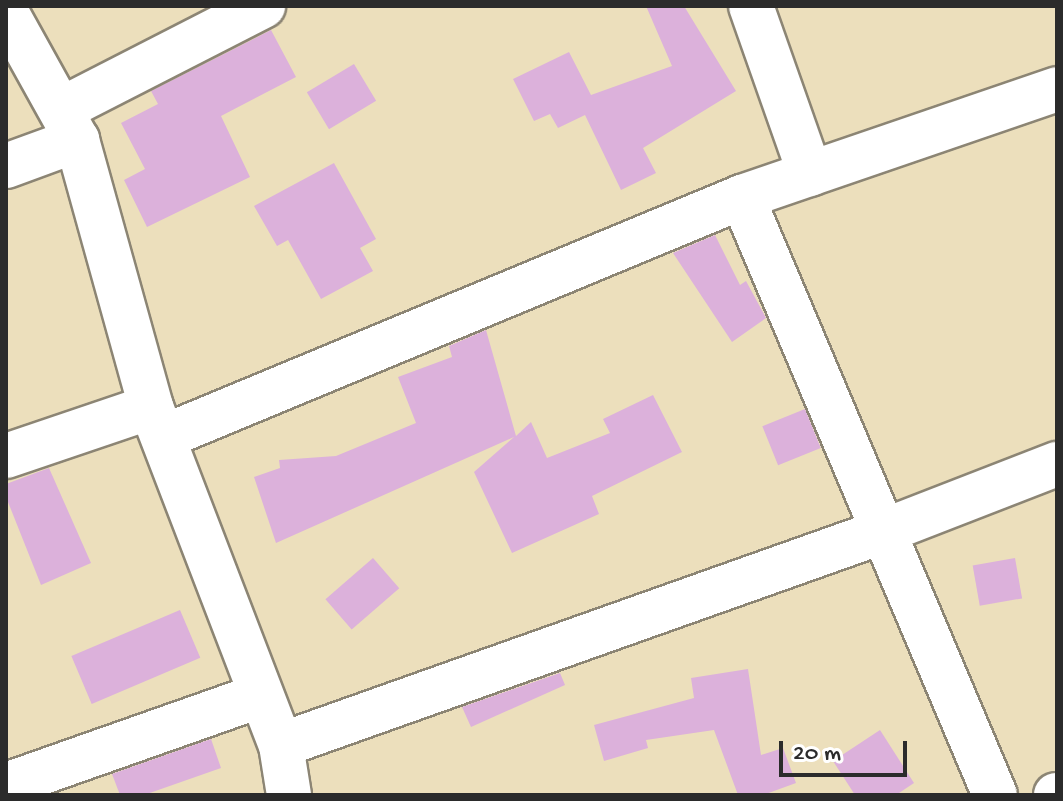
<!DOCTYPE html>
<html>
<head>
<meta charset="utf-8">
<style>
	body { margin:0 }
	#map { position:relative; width:1063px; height:801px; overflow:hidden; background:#ecdfbc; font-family:"Gochi Hand",sans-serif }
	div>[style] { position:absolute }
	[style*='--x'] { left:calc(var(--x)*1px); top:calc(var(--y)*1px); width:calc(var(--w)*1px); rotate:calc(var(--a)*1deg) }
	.building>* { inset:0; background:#dcb1db; transform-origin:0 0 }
	.roads { filter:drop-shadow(2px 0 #8c8574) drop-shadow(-2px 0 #8c8574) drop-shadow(0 2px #8c8574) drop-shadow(0 -2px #8c8574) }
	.minor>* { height:44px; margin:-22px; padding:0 22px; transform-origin:22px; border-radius:22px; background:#fff }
	.tertiary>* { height:44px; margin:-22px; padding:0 22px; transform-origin:22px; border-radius:22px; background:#fff }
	span { translate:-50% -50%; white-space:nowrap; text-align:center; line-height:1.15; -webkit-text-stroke:6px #fff; paint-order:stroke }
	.frame { position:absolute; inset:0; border:8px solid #2b2b2b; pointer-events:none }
	.scale { position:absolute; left:779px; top:741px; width:128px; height:36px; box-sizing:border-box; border:4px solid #2b2b2b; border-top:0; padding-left:10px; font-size:24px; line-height:28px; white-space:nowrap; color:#2b2b2b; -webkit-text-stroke:6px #fff; paint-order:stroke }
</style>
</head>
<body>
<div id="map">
	<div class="building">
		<i style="clip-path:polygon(646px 6px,684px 6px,736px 91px,643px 148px,656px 173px,621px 190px,585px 115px,558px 128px,550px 114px,534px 121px,513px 79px,569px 52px,591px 95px,672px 66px)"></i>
		<i style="clip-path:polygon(271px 30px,296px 77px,221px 116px,250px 177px,147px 227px,124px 180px,145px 169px,121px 123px,158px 104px,151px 91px)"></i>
		<i style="left:354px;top:64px;width:43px;height:55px;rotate:59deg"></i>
		<i style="clip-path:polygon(334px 163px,376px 239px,360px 248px,373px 271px,321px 299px,288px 240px,277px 246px,254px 206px)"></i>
		<i style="clip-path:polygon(715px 235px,740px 285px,746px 281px,766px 318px,732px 342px,673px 253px)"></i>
		<i style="clip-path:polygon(486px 330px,516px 436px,531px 422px,547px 458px,610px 433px,603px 419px,653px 395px,682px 452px,592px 496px,599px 514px,512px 553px,474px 472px,514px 437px,276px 543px,254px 477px,280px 468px,279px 460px,336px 456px,416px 423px,398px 377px,452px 357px,449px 346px)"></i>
		<i style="left:805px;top:409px;width:42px;height:46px;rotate:68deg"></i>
		<i style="clip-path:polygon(49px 468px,91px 563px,41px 585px,6px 497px,6px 484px)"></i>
		<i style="left:373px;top:558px;width:40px;height:63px;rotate:49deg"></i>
		<i style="left:1015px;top:558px;width:41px;height:43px;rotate:80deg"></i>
		<i style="left:180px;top:610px;width:52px;height:118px;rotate:67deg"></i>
		<i style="clip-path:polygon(748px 669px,761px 755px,783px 748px,796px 783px,763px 795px,738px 795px,714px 730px,646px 740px,648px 748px,604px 761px,594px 725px,694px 698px,691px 678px)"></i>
		<i style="clip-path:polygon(560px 673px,565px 685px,471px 727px,462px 707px)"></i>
		<i style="clip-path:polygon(880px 730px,914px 783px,896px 795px,855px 795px,833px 761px)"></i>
		<i style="clip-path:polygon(211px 739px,221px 768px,144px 795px,120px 795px,112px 774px)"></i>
	</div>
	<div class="roads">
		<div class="minor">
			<i style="--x:751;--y:6;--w:178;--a:70.6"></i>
			<i style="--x:62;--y:109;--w:226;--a:-27.1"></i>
			<i style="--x:6;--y:166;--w:76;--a:-20.1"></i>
			<i style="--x:742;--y:197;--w:649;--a:67.07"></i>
			<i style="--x:166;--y:436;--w:624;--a:-22.54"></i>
			<i style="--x:742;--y:197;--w:333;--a:-18.9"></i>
			<i style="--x:6;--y:456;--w:153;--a:-18.7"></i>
			<i style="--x:281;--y:745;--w:640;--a:-19.54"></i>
			<i style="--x:884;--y:531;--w:186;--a:-21.2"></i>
			<i style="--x:6;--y:785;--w:268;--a:-19.4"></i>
			<i style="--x:1056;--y:795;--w:1;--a:0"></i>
		</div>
		<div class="tertiary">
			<i style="--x:6;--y:12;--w:146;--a:61"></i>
			<i style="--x:77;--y:140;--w:277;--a:74.5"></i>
			<i style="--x:151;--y:407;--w:362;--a:69"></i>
			<i style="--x:281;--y:745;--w:51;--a:80.9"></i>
		</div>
	</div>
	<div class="frame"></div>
	<div class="scale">20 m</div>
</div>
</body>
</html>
